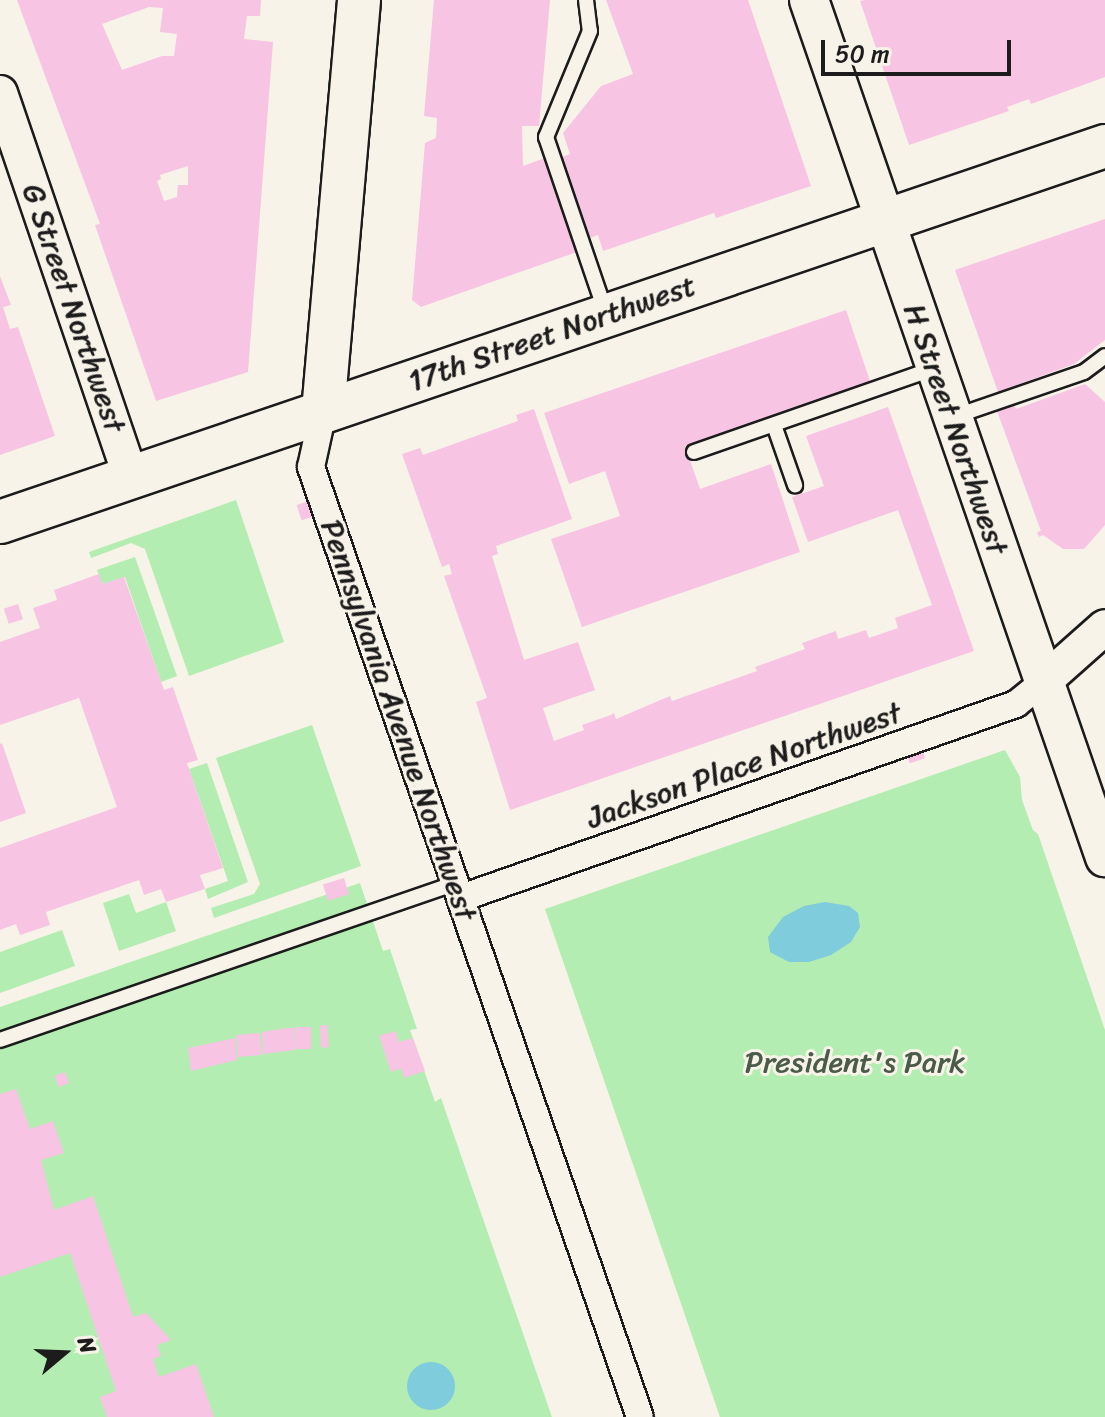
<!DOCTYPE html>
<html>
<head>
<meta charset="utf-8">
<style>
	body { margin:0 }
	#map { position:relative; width:1105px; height:1417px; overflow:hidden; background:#f7f3e8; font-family:Sriracha,sans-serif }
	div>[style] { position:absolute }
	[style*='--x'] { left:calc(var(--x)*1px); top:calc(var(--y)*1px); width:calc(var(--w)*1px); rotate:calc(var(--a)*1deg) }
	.green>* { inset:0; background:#b4edb1 }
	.water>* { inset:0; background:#7fccdd }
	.round { border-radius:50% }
	.building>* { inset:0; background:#f7c4e3; transform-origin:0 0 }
	.roads { filter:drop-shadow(2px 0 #1c1c1c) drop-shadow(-2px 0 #1c1c1c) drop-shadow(0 2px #1c1c1c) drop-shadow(0 -2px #1c1c1c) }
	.service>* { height:14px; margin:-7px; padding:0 7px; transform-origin:7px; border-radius:7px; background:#f7f3e8 }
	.minor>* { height:26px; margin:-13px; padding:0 13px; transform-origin:13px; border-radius:13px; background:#f7f3e8 }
	.tertiary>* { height:34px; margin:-17px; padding:0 17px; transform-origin:17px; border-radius:17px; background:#f7f3e8 }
	.secondary>* { height:38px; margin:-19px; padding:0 19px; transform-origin:19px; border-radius:19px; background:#f7f3e8 }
	.primary>* { height:42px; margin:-21px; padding:0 21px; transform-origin:21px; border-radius:21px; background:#f7f3e8 }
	span { translate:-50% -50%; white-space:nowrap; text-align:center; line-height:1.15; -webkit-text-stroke:6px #f7f3e8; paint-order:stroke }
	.street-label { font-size:30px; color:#1c1c1c }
	.park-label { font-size:30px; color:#4a5b49 }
	.north { position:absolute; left:24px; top:1313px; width:80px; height:80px; -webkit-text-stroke:6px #f7f3e8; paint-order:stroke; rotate:71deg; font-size:22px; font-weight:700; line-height:32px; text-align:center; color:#1c1c1c }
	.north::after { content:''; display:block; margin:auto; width:28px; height:36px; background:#1c1c1c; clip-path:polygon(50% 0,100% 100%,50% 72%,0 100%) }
	.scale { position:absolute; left:821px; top:40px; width:190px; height:36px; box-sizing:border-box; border:4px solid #1c1c1c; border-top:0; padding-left:10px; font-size:24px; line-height:28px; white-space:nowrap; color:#1c1c1c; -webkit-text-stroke:6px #f7f3e8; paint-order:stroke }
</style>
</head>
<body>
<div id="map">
	<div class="green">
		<i style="clip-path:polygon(236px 500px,284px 642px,189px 676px,145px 549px,131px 543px,91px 558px,89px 552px)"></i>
		<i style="clip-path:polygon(135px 557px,177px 676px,161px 682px,125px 577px,102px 584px,97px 570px)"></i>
		<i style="clip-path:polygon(312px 725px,361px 866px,214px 918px,211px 908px,254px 894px,260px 884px,216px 758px)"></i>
		<i style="clip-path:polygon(1005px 750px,1020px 777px,1022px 800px,1033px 830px,1038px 834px,1105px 1030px,1105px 1417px,720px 1417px,545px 909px)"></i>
		<i style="clip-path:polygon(207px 763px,248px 882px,208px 899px,205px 889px,228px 881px,189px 769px)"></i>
		<i style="clip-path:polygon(360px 883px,383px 951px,390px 949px,417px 1029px,410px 1030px,435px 1102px,441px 1098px,552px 1417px,0 1417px,0 1007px)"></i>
		<i style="clip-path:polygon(129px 894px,136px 913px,166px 902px,176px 931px,119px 951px,103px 903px)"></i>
		<i style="clip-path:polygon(62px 930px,75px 966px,0 993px,0 952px)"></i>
	</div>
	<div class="water">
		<i style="clip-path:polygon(825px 902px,849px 906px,858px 913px,860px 927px,851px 942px,831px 955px,809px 962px,789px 962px,770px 952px,768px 937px,783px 917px,804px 906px)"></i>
		<i class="round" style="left:407px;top:1362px;width:48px;height:48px"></i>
	</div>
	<div class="building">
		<i style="clip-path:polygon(evenodd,17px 0,261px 0,260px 16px,247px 16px,244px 39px,273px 42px,248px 372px,156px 401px,95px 225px,100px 224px,17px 0,149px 7px,163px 8px,160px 32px,177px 34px,174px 56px,162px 56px,122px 70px,102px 24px,149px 7px,17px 0,188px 166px,188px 185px,178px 185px,177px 197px,164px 201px,157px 181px,161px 179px,160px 175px,188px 166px)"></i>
		<i style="clip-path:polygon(434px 0,550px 0,539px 126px,522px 126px,523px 166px,556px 154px,557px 159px,570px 154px,563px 133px,601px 86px,633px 74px,606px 0,748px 0,811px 186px,716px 218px,714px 213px,603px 251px,598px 235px,579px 242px,577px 252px,421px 307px,412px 300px,425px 143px,436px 138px,437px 118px,424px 116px)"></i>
		<i style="clip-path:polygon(864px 0,1105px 0,1105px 77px,1031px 104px,1029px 99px,1007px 107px,1009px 111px,909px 145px,860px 1px)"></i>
		<i style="clip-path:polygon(1105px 219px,1105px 340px,1074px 364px,998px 392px,955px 270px)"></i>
		<i style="clip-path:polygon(0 276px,11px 305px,3px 307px,10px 329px,18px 327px,55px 436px,0 455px)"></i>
		<i style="clip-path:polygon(846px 310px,870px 381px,685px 446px,700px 489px,771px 464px,800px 552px,582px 627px,551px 539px,620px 516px,605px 471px,569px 484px,544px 413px)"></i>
		<i style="clip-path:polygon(1085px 384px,1105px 402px,1105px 525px,1084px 549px,1063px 549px,1043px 535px,1039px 537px,1037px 532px,1041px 531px,997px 411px,1014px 405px,1016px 409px)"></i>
		<i style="clip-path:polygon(888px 407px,974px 651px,510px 810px,476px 702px,487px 698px,444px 576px,452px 574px,449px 564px,442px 567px,402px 454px,420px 448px,423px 455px,518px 421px,516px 415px,534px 409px,572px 519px,496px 546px,498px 554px,492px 556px,524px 660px,578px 642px,595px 690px,543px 708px,554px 741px,584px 730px,582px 725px,611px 715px,614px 713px,616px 719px,670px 696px,672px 701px,757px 671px,755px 667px,805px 649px,802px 643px,836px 631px,838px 639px,866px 630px,869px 638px,898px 628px,895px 618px,932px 605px,898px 510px,808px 542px,792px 497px,824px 486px,806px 436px)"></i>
		<i style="left:309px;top:501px;width:16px;height:13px;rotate:72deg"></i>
		<i style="clip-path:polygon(99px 574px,102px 584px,124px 577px,164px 690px,173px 687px,198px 760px,187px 763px,223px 868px,200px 875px,205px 889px,166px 902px,161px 889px,144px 895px,139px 880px,46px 912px,50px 925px,20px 935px,16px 924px,0 930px,0 848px,117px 807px,79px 698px,0 725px,0 642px,40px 628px,33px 608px,57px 600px,54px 590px)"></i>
		<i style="left:18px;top:604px;width:16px;height:15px;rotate:72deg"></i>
		<i style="clip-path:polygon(2px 743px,26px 813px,0 822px,0 744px)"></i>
		<i style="left:921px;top:746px;width:13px;height:16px;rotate:72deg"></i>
		<i style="left:344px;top:878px;width:17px;height:22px;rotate:73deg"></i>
		<i style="clip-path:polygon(320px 1025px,327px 1025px,329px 1047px,321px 1048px)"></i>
		<i style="left:295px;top:1027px;width:16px;height:22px"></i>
		<i style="clip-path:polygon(287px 1028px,294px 1028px,295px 1050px,263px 1054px,262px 1032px)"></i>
		<i style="clip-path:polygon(395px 1031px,399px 1042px,413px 1038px,425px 1071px,404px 1078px,401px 1068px,391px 1072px,379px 1036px)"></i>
		<i style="left:260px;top:1033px;width:22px;height:24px;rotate:85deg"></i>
		<i style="clip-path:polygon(235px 1038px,237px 1060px,191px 1071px,188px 1048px)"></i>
		<i style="left:65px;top:1072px;width:12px;height:11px;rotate:70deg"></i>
		<i style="clip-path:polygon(16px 1089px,30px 1129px,53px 1121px,64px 1153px,41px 1160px,54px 1210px,93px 1196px,133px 1317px,146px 1313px,171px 1340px,157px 1345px,161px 1356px,153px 1359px,159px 1377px,196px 1364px,214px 1417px,107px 1417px,100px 1397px,116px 1391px,70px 1253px,0 1277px,0 1094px)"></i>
	</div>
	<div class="roads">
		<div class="service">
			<i style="--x:586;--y:0;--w:31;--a:83"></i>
			<i style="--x:590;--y:31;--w:115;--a:112.5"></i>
			<i style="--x:546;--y:137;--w:186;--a:71.2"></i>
			<i style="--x:956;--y:416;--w:135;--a:-19"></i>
			<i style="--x:1084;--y:372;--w:26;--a:-37"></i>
			<i style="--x:774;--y:425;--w:64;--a:70.7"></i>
			<i style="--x:694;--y:452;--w:255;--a:-19.2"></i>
			<i style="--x:0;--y:1040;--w:482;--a:-19"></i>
		</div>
		<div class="minor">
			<i style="--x:323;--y:412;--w:56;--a:102.3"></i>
			<i style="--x:311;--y:467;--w:1005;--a:70.9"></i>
			<i style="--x:461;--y:898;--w:588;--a:-19.27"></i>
			<i style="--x:1016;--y:704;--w:33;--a:-39"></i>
		</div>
		<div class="tertiary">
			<i style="--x:0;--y:93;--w:406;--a:71.2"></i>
			<i style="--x:1042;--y:683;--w:84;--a:-41.6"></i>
		</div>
		<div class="secondary">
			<i style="--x:809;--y:0;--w:907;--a:70.95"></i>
		</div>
		<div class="primary">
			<i style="--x:323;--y:412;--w:414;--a:-85"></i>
			<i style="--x:0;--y:522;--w:1167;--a:-18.79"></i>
		</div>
	</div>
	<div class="street-label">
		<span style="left:74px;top:308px;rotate:71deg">G Street Northwest</span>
		<span style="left:552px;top:333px;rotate:-19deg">17th Street Northwest</span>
		<span style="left:956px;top:429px;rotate:71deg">H Street Northwest</span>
		<span style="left:399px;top:720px;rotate:71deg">Pennsylvania Avenue Northwest</span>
		<span style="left:744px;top:765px;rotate:-19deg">Jackson Place Northwest</span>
	</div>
	<div class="park-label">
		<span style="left:855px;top:1062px">President's Park</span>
	</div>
	<div class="north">N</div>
	<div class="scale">50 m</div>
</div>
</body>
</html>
